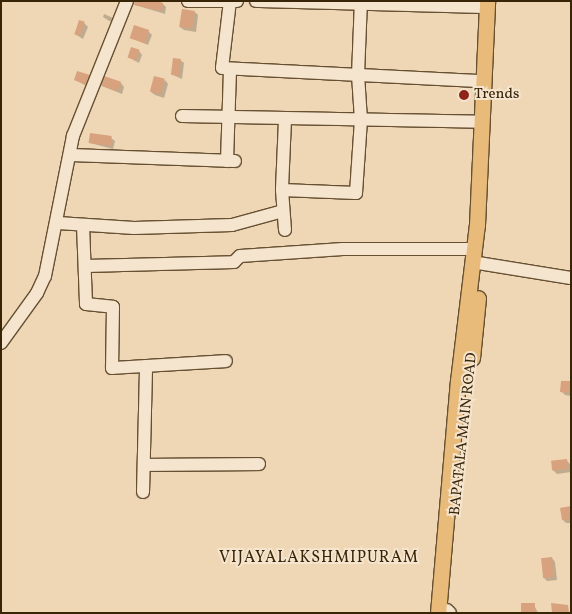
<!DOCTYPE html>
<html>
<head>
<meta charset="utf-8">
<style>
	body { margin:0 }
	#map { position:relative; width:572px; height:614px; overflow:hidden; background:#efd6b4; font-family:Vollkorn,serif }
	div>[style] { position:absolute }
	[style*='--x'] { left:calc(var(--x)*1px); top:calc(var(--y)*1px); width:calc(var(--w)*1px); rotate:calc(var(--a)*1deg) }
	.shadow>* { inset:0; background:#0003 }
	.building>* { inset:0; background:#d7a27d; transform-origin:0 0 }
	.roads { filter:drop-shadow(1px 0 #665032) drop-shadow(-1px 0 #665032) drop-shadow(0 1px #665032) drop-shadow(0 -1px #665032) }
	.minor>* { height:12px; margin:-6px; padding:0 6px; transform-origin:6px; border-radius:6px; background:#f5e4ce }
	.major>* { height:15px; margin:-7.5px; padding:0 7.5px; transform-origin:7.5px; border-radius:7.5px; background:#e8bb7a }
	.dots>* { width:14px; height:14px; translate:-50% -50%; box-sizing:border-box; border:2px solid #f5e4ce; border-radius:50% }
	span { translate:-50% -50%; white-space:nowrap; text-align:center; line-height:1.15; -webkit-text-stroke:4px #f5e4ce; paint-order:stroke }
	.poi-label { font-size:15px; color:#382406 }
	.left { translate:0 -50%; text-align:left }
	.street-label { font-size:15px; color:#382406 }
	.neighbourhood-label { font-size:16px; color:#382406; letter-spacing:1px }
	.frame { position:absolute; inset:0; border:2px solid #382406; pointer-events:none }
</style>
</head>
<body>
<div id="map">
	<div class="shadow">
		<i style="clip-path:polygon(163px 4px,166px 7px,165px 14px,135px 5px)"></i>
		<i style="clip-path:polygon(195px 12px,198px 15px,196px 32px,184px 30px,180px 27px)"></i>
		<i style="clip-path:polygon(104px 14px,113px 18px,111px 22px,103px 17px)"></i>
		<i style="clip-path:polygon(84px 23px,88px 27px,83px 39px,75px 34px)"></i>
		<i style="clip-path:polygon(148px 31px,152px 35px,148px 45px,131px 38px)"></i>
		<i style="clip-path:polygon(139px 51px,142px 55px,139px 63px,128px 57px)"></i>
		<i style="clip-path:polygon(180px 60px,184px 63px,182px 79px,173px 75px)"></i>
		<i style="clip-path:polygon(78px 73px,93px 80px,90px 88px,76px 80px)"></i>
		<i style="clip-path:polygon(165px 80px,168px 84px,164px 98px,155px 95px,151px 92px)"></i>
		<i style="clip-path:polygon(121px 83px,124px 87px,122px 94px,102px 86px)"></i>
		<i style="clip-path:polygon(111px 138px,115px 141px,113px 149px,90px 143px)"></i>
		<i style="clip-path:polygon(571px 382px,571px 396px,565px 395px,562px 392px)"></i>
		<i style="clip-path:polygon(566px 460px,571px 465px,571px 472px,557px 474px,553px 470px)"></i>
		<i style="clip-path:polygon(571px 508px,571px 523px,566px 523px,563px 520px)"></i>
		<i style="clip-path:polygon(552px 558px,555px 562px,557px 580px,547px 581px,543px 577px)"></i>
		<i style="clip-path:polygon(534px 605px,538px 613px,523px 613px)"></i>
	</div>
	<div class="building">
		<i style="clip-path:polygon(135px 1px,157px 1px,163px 3px,161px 11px,134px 5px)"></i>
		<i style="left:182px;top:9px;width:13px;height:18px;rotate:9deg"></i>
		<i style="left:79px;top:20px;width:6px;height:15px;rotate:18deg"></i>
		<i style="left:134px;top:25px;width:16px;height:14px;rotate:18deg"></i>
		<i style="left:131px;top:47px;width:9px;height:11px;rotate:18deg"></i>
		<i style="left:173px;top:58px;width:8px;height:17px;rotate:7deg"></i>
		<i style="clip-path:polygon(77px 71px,90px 75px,86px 85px,74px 80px)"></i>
		<i style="left:104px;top:76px;width:18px;height:10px;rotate:19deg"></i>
		<i style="left:154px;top:76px;width:11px;height:16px;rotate:15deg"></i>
		<i style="left:90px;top:133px;width:22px;height:10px;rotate:8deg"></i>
		<i style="clip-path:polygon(561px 381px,571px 381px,571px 393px,560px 392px)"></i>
		<i style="left:567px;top:459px;width:10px;height:16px;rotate:84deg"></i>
		<i style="clip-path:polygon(571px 506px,571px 519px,562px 520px,560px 508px)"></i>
		<i style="left:552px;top:557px;width:20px;height:11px;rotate:84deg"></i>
		<i style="left:535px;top:603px;width:10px;height:14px;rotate:90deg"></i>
		<i style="clip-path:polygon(551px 603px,568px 605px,569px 613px,552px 613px)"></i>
	</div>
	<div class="roads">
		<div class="minor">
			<i style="--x:188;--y:1;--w:49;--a:0"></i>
			<i style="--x:230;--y:1;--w:67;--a:96.8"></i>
			<i style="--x:222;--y:68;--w:261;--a:2.9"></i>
			<i style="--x:256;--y:1;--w:231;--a:1.5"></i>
			<i style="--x:182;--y:116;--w:300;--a:1.1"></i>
			<i style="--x:285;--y:120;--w:70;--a:92.5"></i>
			<i style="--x:282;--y:190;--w:40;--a:85.7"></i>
			<i style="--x:70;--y:155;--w:165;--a:2.1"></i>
			<i style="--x:227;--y:161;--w:92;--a:-88.1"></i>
			<i style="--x:282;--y:190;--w:74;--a:2.3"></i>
			<i style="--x:356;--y:193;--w:73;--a:-86.1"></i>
			<i style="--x:361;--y:120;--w:45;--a:-93.8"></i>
			<i style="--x:358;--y:75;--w:74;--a:-87.7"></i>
			<i style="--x:58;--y:223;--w:76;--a:3.8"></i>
			<i style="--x:134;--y:228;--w:98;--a:-1.8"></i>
			<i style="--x:232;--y:225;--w:53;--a:-15.4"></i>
			<i style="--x:83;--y:225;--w:79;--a:87.8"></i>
			<i style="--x:86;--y:304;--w:27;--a:6"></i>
			<i style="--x:113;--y:307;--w:61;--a:90.9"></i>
			<i style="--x:112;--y:368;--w:114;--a:-3.5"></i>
			<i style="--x:472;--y:262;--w:100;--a:9.2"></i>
			<i style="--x:86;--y:266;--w:148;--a:-1.5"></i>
			<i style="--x:234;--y:262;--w:8;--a:-45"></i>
			<i style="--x:240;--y:256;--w:103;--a:-3.9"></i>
			<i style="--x:343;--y:249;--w:131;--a:0"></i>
			<i style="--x:1;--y:343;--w:62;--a:-54.2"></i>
			<i style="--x:37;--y:293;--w:19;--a:-65"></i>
			<i style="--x:45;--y:276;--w:143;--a:-78.7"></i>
			<i style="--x:73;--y:136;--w:145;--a:-68.2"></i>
			<i style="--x:144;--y:465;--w:115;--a:-0.5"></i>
			<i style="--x:143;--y:492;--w:126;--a:-88.6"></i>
			<i style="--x:447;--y:610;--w:4;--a:45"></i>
		</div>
		<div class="major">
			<i style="--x:472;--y:358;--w:60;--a:-84.3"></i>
			<i style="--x:438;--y:613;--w:233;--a:-85.1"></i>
			<i style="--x:458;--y:381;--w:157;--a:-83.1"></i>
			<i style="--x:477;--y:225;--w:224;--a:-87.4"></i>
		</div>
	</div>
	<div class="dots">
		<i style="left:464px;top:95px;background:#8f2418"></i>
	</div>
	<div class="poi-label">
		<span class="left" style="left:474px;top:95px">Trends</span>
	</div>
	<div class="street-label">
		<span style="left:464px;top:434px;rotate:-84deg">BAPATALA MAIN ROAD</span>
	</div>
	<div class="neighbourhood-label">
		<span style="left:319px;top:558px">VIJAYALAKSHMIPURAM</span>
	</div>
	<div class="frame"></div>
</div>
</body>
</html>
